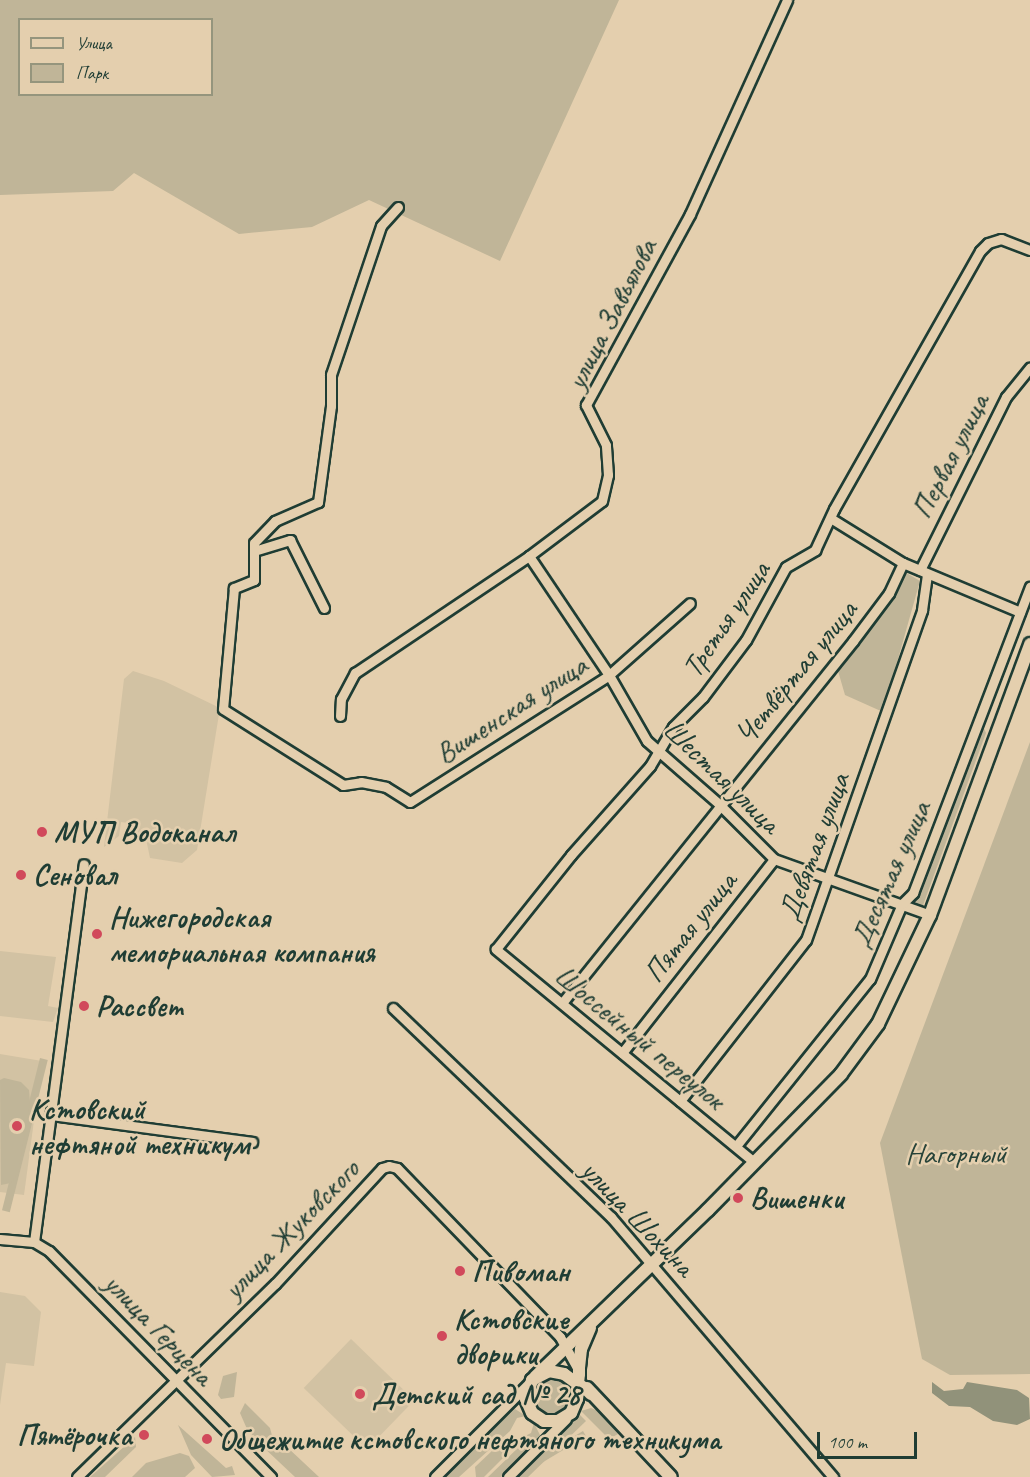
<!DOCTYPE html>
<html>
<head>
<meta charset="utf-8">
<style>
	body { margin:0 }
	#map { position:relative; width:1030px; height:1477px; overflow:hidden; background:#e4cfae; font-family:Caveat,sans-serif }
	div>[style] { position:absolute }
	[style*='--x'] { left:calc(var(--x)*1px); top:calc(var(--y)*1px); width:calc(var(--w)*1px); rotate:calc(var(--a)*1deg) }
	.built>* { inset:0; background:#d2c2a3; transform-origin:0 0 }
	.green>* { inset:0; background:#c0b598; transform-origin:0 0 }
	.round { border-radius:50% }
	.water>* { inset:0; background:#91927a }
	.roads { filter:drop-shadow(2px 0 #1f3d34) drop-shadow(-2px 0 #1f3d34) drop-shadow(0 2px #1f3d34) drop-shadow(0 -2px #1f3d34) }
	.minor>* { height:9px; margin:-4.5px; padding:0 4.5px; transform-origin:4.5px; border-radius:4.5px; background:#e4cfae }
	.major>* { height:12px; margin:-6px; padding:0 6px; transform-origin:6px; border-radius:6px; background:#e4cfae }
	.dots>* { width:16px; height:16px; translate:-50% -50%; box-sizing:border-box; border:3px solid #e4cfae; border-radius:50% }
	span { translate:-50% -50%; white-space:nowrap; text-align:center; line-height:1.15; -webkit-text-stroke:5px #e4cfae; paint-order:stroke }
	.street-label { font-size:30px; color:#1f3d34 }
	.poi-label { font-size:30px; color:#1f3d34; font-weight:700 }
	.left { translate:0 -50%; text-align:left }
	.right { translate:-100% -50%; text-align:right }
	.park-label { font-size:30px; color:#274339 }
	.legend { position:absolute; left:18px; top:18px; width:195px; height:78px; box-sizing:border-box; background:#e4cfae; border:2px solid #95957d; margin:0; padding:8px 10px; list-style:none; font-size:18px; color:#1f3d34 }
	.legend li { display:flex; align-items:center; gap:12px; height:30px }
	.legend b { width:30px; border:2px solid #95957d }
	.scale { position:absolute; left:817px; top:1432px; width:100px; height:27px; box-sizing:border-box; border:3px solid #1f3d34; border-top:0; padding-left:8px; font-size:18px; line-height:21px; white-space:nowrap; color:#1f3d34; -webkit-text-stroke:4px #e4cfae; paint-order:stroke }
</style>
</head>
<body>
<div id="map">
	<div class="built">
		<i style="clip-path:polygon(133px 671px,164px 681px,220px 708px,197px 850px,182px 863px,150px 858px,146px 839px,132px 838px,134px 824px,121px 822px,119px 836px,104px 847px,124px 679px)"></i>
		<i style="clip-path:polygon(0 951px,56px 957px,48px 1006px,58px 1008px,53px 1022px,0 1016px)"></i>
		<i style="clip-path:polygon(0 1054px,42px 1061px,24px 1195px,0 1192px)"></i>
		<i style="clip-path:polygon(0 1292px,25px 1296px,41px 1312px,34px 1366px,6px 1363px,0 1405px)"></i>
		<i style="left:351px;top:1339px;width:88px;height:68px;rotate:44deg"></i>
	</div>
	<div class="green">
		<i style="clip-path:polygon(evenodd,0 0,619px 0,500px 261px,369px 200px,312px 227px,239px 234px,134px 173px,113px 191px,0 195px,0 0,20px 20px,212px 20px,212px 94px,20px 94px,20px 20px)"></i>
		<i style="clip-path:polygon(905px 572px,920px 581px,883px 712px,845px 695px,838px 671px,879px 616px)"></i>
		<i style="clip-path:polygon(982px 724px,986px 733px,922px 908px,913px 904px)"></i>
		<i style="clip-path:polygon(1030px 742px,1030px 1374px,950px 1375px,922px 1359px,880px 1143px)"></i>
		<i style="left:40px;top:1058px;width:8px;height:157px;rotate:14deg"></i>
		<i style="clip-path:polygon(4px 1078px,21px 1082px,29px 1090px,30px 1103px,18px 1173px,11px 1183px,1px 1185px,0 1080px)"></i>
		<i style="clip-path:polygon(237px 1372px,234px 1397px,221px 1399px,218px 1395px,223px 1376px)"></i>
		<i class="round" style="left:532px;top:1376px;width:40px;height:40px"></i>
		<i style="clip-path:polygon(245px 1403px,270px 1428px,274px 1443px,287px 1447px,319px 1477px,295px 1477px,261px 1445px,247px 1429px,240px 1413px)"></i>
		<i style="clip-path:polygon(591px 1408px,601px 1412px,618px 1434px,609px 1439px,581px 1411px)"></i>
		<i style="clip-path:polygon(515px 1409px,526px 1416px,517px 1418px,510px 1431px,459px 1477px,442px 1477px)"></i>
		<i style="clip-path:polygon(578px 1413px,586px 1421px,528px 1477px,516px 1477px)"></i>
		<i style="clip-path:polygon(534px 1423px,541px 1437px,501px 1477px,488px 1477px,522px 1444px,519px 1439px,531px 1433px)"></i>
		<i style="clip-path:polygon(178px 1425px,226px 1468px,232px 1466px,235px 1475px,212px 1477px,191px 1455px)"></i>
		<i style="left:583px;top:1431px;width:6px;height:66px;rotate:59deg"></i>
		<i style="clip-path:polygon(135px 1437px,136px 1447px,105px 1477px,90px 1477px)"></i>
		<i style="clip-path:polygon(495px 1448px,505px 1451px,504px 1457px,484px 1477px,476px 1477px,475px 1467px)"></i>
		<i style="clip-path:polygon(180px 1453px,189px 1456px,195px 1468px,185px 1477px,132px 1477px,146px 1463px)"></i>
	</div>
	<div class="water">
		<i style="clip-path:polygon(932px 1382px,944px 1391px,963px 1389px,967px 1382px,1017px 1390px,1029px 1398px,1030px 1419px,1017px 1425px,993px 1421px,970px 1407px,949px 1406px,932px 1393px)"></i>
	</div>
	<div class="roads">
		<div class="minor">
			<i style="--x:398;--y:207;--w:25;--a:132"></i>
			<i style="--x:381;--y:226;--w:157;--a:108.6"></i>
			<i style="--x:331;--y:375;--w:31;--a:90"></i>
			<i style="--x:331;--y:406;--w:97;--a:97.7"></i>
			<i style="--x:318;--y:502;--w:47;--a:156.2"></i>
			<i style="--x:275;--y:521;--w:30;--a:134"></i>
			<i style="--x:254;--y:543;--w:37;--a:90"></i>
			<i style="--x:254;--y:580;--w:22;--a:158"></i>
			<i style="--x:234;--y:588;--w:121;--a:95.2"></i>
			<i style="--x:223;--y:709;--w:142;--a:32.3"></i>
			<i style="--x:343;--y:785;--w:18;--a:-9"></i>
			<i style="--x:361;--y:782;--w:25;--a:11"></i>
			<i style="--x:386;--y:787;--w:28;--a:32"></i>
			<i style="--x:410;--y:802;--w:236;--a:-32.5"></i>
			<i style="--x:609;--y:675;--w:108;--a:-41.6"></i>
			<i style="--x:832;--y:519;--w:84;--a:31.8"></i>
			<i style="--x:903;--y:563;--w:127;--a:22.7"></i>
			<i style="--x:254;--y:551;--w:38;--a:-17"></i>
			<i style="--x:290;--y:540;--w:76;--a:63.4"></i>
			<i style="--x:529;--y:556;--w:143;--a:56.1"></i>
			<i style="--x:609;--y:675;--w:76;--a:60.1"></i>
			<i style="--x:647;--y:741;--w:96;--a:41.2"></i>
			<i style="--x:719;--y:804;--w:78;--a:45"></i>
			<i style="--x:774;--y:859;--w:166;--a:19.7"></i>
			<i style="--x:920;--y:570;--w:193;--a:-63.6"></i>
			<i style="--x:1006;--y:397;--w:38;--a:-51"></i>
			<i style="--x:340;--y:716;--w:17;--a:-87"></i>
			<i style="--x:341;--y:699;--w:30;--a:-62"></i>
			<i style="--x:355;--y:673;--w:210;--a:-33.9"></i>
			<i style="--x:529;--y:556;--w:91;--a:-37"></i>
			<i style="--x:602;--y:501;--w:27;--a:-77"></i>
			<i style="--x:608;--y:475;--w:30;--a:-94"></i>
			<i style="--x:606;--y:445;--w:45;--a:-116.6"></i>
			<i style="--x:586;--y:405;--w:217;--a:-61.4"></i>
			<i style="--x:690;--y:214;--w:235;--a:-65.6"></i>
			<i style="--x:562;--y:1003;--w:464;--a:-51.2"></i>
			<i style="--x:853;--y:641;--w:60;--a:-53.1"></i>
			<i style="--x:889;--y:593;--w:33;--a:-65"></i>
			<i style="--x:393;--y:1008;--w:302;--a:43.8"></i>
			<i style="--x:611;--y:1217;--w:342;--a:49.5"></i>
			<i style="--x:622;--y:1053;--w:246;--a:-51.9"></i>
			<i style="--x:680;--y:1101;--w:204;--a:-52"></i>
			<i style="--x:806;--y:940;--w:350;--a:-70.6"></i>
			<i style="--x:922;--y:610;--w:36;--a:-82"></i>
			<i style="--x:50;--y:1115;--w:204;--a:7.6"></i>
			<i style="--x:736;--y:1146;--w:214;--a:-51.3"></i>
			<i style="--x:870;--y:979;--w:82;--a:-66.9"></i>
			<i style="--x:902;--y:904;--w:16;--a:-45"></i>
			<i style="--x:913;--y:893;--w:328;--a:-69.1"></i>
			<i style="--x:754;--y:1162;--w:335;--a:-140.5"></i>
			<i style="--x:496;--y:949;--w:120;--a:-51.4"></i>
			<i style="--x:571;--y:855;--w:119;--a:-48.4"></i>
			<i style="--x:650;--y:766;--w:45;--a:-59.5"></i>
			<i style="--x:673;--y:727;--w:42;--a:-45"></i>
			<i style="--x:703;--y:697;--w:71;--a:-53"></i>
			<i style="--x:746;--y:640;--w:83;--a:-61.3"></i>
			<i style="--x:786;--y:567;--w:34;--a:-30"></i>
			<i style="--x:815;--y:550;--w:45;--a:-65.1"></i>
			<i style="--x:834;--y:509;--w:296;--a:-60.5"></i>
			<i style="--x:980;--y:251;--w:11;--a:-45"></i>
			<i style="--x:988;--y:243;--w:14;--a:-17"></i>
			<i style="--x:1001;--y:239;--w:31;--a:21"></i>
			<i style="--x:0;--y:1239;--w:34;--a:5"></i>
			<i style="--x:34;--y:1242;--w:17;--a:31"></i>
			<i style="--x:49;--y:1251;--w:317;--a:45.5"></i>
			<i style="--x:34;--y:1242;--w:381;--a:-82.5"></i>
			<i style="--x:77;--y:1477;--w:277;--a:-44.3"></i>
			<i style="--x:275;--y:1284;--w:158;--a:-47.3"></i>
			<i style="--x:382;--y:1168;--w:7;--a:-16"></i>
			<i style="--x:389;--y:1166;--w:8;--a:14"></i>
			<i style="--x:397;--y:1168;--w:235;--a:46"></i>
			<i style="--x:560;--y:1337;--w:38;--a:61"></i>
			<i style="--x:435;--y:1477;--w:134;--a:-45"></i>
			<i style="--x:508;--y:1477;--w:82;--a:-45"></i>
		</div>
		<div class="major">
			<i style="--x:590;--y:1328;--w:23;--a:113"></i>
			<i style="--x:581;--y:1349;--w:18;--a:96"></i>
			<i style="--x:579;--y:1367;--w:7;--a:90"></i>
			<i style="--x:579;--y:1374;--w:10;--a:96"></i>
			<i style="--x:578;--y:1384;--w:8;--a:90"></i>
			<i style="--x:578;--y:1392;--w:7;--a:98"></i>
			<i style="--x:577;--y:1399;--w:15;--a:113"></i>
			<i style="--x:571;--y:1413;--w:15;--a:148"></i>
			<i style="--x:558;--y:1421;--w:14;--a:180"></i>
			<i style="--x:544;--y:1421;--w:14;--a:-146"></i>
			<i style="--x:532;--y:1413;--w:15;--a:-113"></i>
			<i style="--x:526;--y:1399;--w:20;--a:-72"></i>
			<i style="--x:532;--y:1380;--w:19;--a:-28"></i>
			<i style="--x:549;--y:1371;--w:15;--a:11"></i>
			<i style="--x:564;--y:1374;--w:17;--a:36"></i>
			<i style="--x:578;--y:1384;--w:9;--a:32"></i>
			<i style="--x:586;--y:1389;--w:7;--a:45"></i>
			<i style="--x:535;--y:1377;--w:240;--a:-44"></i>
			<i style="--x:708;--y:1210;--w:190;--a:-45.6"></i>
			<i style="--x:841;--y:1074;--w:62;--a:-53.5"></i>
			<i style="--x:878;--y:1024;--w:121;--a:-64.5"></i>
			<i style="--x:930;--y:915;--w:289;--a:-69.7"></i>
			<i style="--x:587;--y:1388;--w:122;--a:46.7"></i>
		</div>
	</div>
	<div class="dots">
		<i style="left:42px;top:832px;background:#d1495b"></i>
		<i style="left:21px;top:875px;background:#d1495b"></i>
		<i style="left:97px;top:934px;background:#d1495b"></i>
		<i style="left:84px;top:1006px;background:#d1495b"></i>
		<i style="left:17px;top:1126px;background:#d1495b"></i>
		<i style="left:738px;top:1198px;background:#d1495b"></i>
		<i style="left:460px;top:1271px;background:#d1495b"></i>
		<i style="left:442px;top:1336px;background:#d1495b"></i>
		<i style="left:360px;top:1394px;background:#d1495b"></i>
		<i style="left:144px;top:1435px;background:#d1495b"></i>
		<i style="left:207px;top:1439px;background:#d1495b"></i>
	</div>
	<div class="street-label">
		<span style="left:611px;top:314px;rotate:-63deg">улица Завьялова</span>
		<span style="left:950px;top:456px;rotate:-63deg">Первая улица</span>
		<span style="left:726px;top:619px;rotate:-56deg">Третья улица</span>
		<span style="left:796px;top:672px;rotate:-51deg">Четвёртая улица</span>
		<span style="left:511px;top:709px;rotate:-33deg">Вишенская улица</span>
		<span style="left:722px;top:776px;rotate:44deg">Шестая улица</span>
		<span style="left:814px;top:847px;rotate:-70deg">Девятая улица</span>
		<span style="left:890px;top:874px;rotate:-66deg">Десятая улица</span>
		<span style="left:690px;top:927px;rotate:-52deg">Пятая улица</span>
		<span style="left:640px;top:1037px;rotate:39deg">Шоссейный переулок</span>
		<span style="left:638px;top:1218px;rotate:46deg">улица Шохина</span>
		<span style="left:291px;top:1229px;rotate:-46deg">улица Жуковского</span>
		<span style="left:159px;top:1329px;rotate:46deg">улица Герцена</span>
	</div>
	<div class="poi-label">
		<span class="left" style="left:54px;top:832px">МУП Водоканал</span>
		<span class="left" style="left:33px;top:875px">Сеновал</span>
		<span class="left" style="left:109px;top:934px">Нижегородская<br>мемориальная компания</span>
		<span class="left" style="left:96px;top:1006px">Рассвет</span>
		<span class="left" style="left:29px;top:1126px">Кстовский<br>нефтяной техникум</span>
		<span class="left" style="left:750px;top:1198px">Вишенки</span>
		<span class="left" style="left:472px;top:1271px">Пивоман</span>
		<span class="left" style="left:454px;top:1336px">Кстовские<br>дворики</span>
		<span class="left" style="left:372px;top:1394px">Детский сад № 28</span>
		<span class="right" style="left:132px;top:1435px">Пятёрочка</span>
		<span class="left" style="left:219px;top:1439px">Общежитие кстовского нефтяного техникума</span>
	</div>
	<div class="park-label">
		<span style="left:956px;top:1153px">Нагорный</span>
	</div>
	<ul class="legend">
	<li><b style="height:8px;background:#e4cfae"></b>Улица</li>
	<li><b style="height:16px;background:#c0b598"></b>Парк</li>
	</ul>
	<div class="scale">100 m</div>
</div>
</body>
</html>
